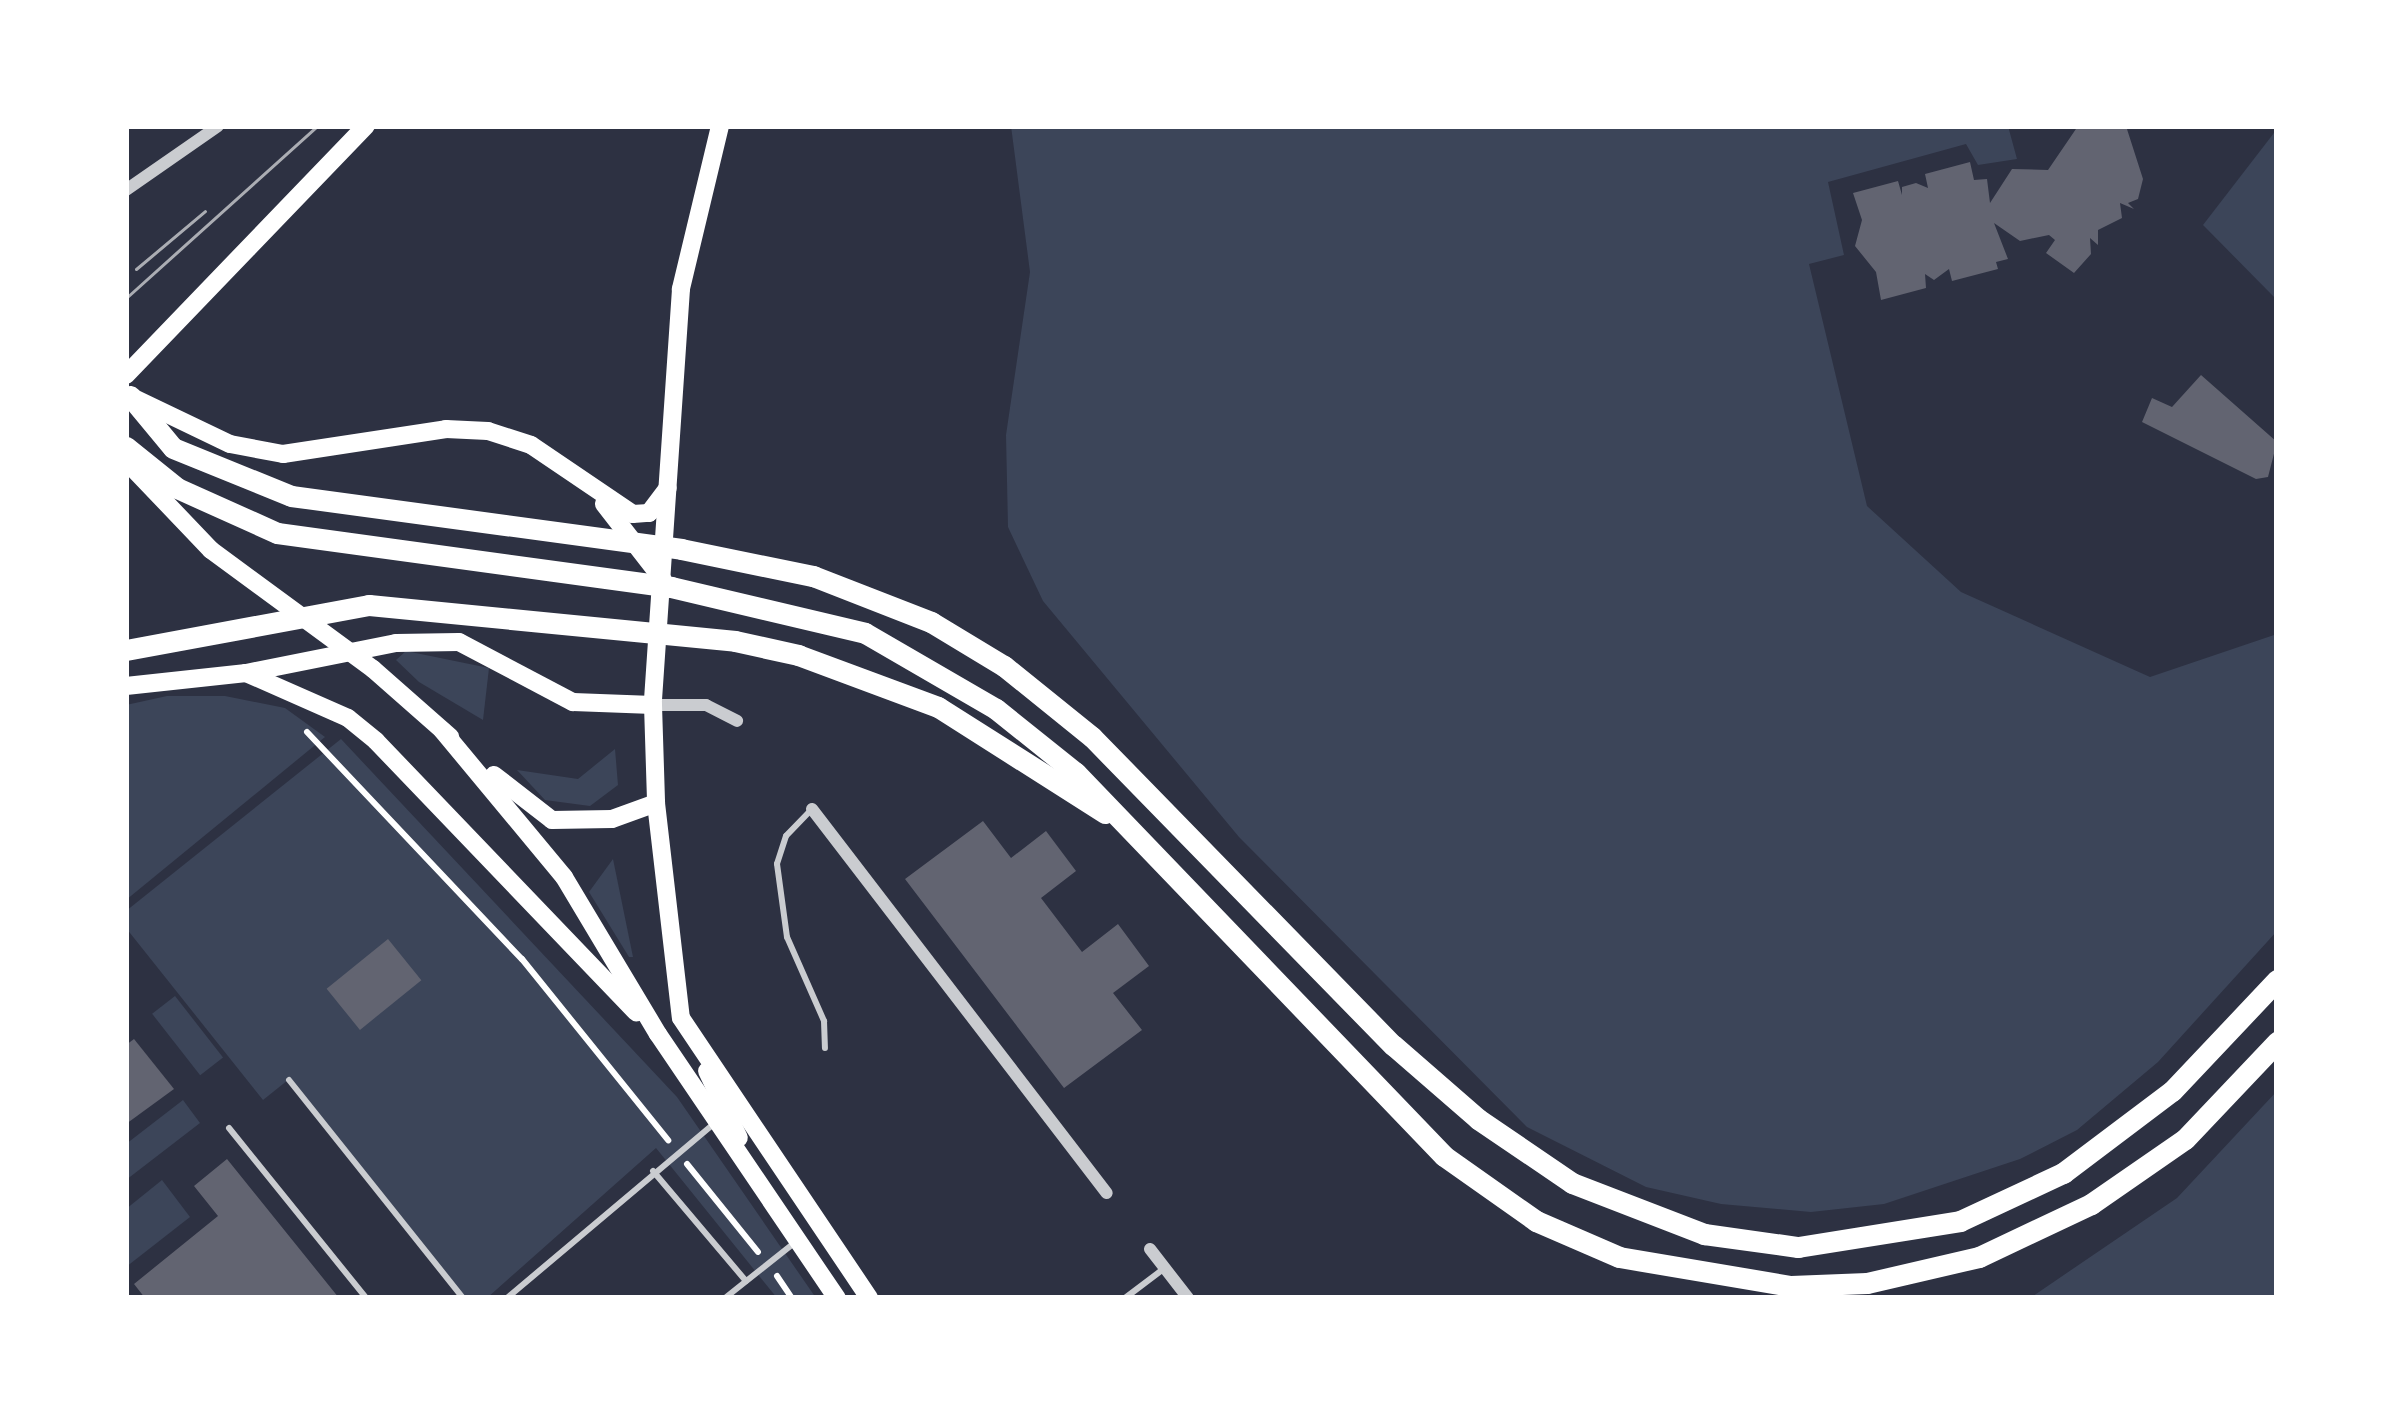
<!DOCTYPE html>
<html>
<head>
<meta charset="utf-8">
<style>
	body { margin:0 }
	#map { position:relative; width:2403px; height:1424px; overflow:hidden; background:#2d3142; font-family:"Public Sans",sans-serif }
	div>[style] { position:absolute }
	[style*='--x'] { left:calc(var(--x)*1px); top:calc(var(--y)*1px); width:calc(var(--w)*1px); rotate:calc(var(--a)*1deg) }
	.green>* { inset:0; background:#3c4559; transform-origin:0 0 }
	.building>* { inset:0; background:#626471; transform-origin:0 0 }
	.path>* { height:6px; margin:-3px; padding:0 3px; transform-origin:3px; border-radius:3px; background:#fff }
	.service>* { height:6px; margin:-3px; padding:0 3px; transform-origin:3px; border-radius:3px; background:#caccd0 }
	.minor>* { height:12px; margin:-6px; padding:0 6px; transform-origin:6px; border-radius:6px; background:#caccd0 }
	.primary>* { height:18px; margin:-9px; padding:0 9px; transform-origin:9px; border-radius:9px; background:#fff }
	.trunk>* { height:21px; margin:-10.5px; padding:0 10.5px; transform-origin:10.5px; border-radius:10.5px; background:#fff }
	.tram>* { height:3px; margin:-1.5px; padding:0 1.5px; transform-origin:1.5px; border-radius:1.5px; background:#abadb3 }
	span { translate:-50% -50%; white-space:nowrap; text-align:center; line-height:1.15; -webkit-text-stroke:12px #fff; paint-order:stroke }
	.frame { position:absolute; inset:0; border:129px solid #fff; pointer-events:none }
</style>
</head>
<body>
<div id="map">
	<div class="green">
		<i style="clip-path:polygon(1011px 126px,2008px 126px,2017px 159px,1978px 165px,1966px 144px,1828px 182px,1844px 255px,1809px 264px,1867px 506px,1961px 592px,2150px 677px,2277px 634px,2277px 931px,2158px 1062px,2077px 1130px,2020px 1159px,1884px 1204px,1811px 1212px,1721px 1204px,1646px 1187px,1527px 1127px,1239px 837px,1043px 601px,1008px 527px,1006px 435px,1030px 272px)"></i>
		<i style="clip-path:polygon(2277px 129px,2277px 300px,2203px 225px)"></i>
		<i style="clip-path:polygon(406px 651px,489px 668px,483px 720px,419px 682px,396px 660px)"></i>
		<i style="clip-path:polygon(167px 696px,225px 696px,285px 708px,325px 737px,126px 900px,126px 705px)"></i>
		<i style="clip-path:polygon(341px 739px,677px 1097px,816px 1298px,777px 1298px,656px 1148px,487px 1298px,463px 1298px,288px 1080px,263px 1100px,126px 928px,126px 911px)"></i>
		<i style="clip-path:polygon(615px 749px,618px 785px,590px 806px,545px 800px,517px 770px,578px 779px)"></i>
		<i style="clip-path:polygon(613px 859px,633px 957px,629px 957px,589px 892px)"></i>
		<i style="left:175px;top:996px;width:78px;height:29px;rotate:52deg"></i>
		<i style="clip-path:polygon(2277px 1091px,2277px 1298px,2030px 1298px,2177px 1198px)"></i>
		<i style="clip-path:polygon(183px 1100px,200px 1123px,126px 1180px,126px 1144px)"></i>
		<i style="clip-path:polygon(162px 1180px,190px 1217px,126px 1267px,126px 1209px)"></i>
	</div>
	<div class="building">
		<i style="clip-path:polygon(2078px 126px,2126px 126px,2143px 179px,2138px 199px,2128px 203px,2134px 209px,2120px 203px,2122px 218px,2098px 230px,2098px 245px,2090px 238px,2091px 254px,2074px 273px,2046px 253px,2055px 240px,2049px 235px,2020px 241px,1994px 223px,2008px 259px,1996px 262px,1998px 269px,1952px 281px,1949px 269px,1934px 280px,1925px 274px,1926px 288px,1881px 300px,1876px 272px,1855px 246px,1862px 220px,1853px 193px,1898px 181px,1902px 195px,1902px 187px,1916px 183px,1928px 188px,1925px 174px,1970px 162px,1974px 180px,1987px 179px,1990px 203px,2012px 169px,2048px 170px)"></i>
		<i style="clip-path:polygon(2201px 375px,2277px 442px,2268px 477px,2256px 479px,2142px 422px,2152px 398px,2172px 407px)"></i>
		<i style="clip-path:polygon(983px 821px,1011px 858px,1046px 831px,1076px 871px,1041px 898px,1082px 952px,1118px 924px,1149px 966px,1113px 993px,1142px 1030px,1064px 1088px,905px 879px)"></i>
		<i style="left:388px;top:939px;width:53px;height:79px;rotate:51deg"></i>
		<i style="clip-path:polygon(134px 1039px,174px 1089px,126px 1124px,126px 1045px)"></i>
		<i style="clip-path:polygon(227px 1159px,339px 1298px,145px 1298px,134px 1284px,218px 1216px,194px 1186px)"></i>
	</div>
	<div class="path">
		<i style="--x:307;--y:732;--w:313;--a:46.6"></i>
		<i style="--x:522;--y:959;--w:233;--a:51.1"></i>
		<i style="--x:687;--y:1164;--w:113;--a:51.1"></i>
		<i style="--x:777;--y:1276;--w:27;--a:56"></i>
	</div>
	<div class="service">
		<i style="--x:812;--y:809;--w:37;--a:134"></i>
		<i style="--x:786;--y:836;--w:29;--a:108"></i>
		<i style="--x:777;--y:864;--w:74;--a:82.2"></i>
		<i style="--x:787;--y:937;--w:92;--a:66.2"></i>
		<i style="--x:824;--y:1021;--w:27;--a:88"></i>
		<i style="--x:289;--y:1080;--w:279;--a:51.4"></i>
		<i style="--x:229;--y:1128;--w:218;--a:51.1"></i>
		<i style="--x:653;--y:1171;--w:144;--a:49.8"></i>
		<i style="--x:507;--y:1298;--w:272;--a:-40.1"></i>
		<i style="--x:725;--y:1298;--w:87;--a:-38.5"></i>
		<i style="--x:1125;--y:1298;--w:46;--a:-37.1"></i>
	</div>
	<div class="minor">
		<i style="--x:126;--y:190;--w:112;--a:-34.8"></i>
		<i style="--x:653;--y:705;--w:53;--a:0"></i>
		<i style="--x:706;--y:705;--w:35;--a:27"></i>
		<i style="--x:812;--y:809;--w:484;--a:52.5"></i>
		<i style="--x:1150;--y:1249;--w:62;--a:52.2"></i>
	</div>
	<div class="primary">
		<i style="--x:720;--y:126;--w:168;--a:103.5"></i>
		<i style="--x:681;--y:289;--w:417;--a:93.9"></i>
		<i style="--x:653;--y:705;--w:98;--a:88.2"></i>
		<i style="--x:656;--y:803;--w:216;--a:83.4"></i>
		<i style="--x:681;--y:1018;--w:337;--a:56.1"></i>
		<i style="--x:126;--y:375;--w:346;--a:-46.1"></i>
		<i style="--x:134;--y:398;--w:106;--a:25.6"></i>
		<i style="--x:230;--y:444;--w:54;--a:10.7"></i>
		<i style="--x:283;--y:454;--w:165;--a:-8.7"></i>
		<i style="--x:446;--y:429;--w:42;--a:2.7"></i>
		<i style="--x:488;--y:431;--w:45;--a:18"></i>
		<i style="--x:531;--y:445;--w:123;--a:34.1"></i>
		<i style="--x:633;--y:514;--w:16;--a:-4"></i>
		<i style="--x:649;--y:513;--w:31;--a:-53"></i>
		<i style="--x:126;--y:461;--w:123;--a:46.3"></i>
		<i style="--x:211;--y:550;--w:201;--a:36.3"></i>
		<i style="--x:373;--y:669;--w:103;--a:41.4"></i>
		<i style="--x:604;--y:504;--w:96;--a:52.2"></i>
		<i style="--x:246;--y:673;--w:111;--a:23.8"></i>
		<i style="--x:348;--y:718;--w:36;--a:39"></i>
		<i style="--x:376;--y:741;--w:376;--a:46.2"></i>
		<i style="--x:126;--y:686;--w:121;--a:-6.2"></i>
		<i style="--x:246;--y:673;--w:153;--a:-11.3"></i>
		<i style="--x:396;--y:643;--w:63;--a:-0.9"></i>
		<i style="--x:459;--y:642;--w:129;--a:27.8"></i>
		<i style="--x:573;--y:702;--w:80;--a:2.1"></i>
		<i style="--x:442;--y:730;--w:191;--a:50.3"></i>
		<i style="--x:564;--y:877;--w:183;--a:59.1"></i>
		<i style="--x:658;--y:1034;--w:319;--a:55.9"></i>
		<i style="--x:494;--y:775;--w:73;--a:37.8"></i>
		<i style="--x:552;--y:820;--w:60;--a:-1"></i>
		<i style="--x:612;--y:819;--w:47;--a:-20"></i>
		<i style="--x:707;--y:1071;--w:74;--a:64.5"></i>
	</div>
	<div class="trunk">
		<i style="--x:130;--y:396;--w:67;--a:50.4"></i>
		<i style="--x:173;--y:448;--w:127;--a:22.1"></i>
		<i style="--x:291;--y:496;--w:394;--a:7.7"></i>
		<i style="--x:681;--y:549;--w:135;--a:11.6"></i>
		<i style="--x:813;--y:576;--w:127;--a:21.3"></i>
		<i style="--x:931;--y:622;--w:85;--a:31.1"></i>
		<i style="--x:1004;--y:666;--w:113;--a:38.9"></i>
		<i style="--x:1092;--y:737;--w:431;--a:45.7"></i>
		<i style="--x:1393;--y:1045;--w:113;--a:41"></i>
		<i style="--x:1478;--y:1119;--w:114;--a:34.2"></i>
		<i style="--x:1572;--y:1183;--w:142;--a:21.1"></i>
		<i style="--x:1704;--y:1234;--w:95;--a:7.9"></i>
		<i style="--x:1798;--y:1247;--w:164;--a:-9.1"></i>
		<i style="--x:1960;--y:1221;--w:114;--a:-25"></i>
		<i style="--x:2063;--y:1173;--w:136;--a:-37"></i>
		<i style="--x:2172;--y:1091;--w:153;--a:-46.6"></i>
		<i style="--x:126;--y:447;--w:65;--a:38.8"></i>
		<i style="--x:177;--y:488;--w:110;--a:24.2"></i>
		<i style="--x:277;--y:533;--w:398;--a:7.8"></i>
		<i style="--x:671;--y:587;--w:199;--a:13.3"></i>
		<i style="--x:865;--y:633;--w:151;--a:30.1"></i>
		<i style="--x:996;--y:709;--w:102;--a:38.7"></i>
		<i style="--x:1076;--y:773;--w:531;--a:46.14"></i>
		<i style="--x:1444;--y:1156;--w:113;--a:35.2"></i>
		<i style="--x:1536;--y:1221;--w:90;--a:23.4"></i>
		<i style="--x:1619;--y:1257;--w:174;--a:9.6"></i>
		<i style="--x:1791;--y:1286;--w:76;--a:-2.3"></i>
		<i style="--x:1867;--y:1283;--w:115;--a:-13.1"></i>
		<i style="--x:1979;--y:1257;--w:124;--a:-25.3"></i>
		<i style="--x:2091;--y:1204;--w:114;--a:-34.7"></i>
		<i style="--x:2185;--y:1139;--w:134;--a:-46.5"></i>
		<i style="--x:126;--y:650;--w:247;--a:-10.5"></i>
		<i style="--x:369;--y:605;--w:368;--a:5.6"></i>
		<i style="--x:735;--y:641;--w:65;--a:12.5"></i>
		<i style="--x:798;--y:655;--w:149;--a:20.4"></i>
		<i style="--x:938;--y:707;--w:198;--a:32.4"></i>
	</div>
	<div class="tram">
		<i style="--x:136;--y:269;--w:90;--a:-40"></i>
		<i style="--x:126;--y:298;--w:257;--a:-42"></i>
	</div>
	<div class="frame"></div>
</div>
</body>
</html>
